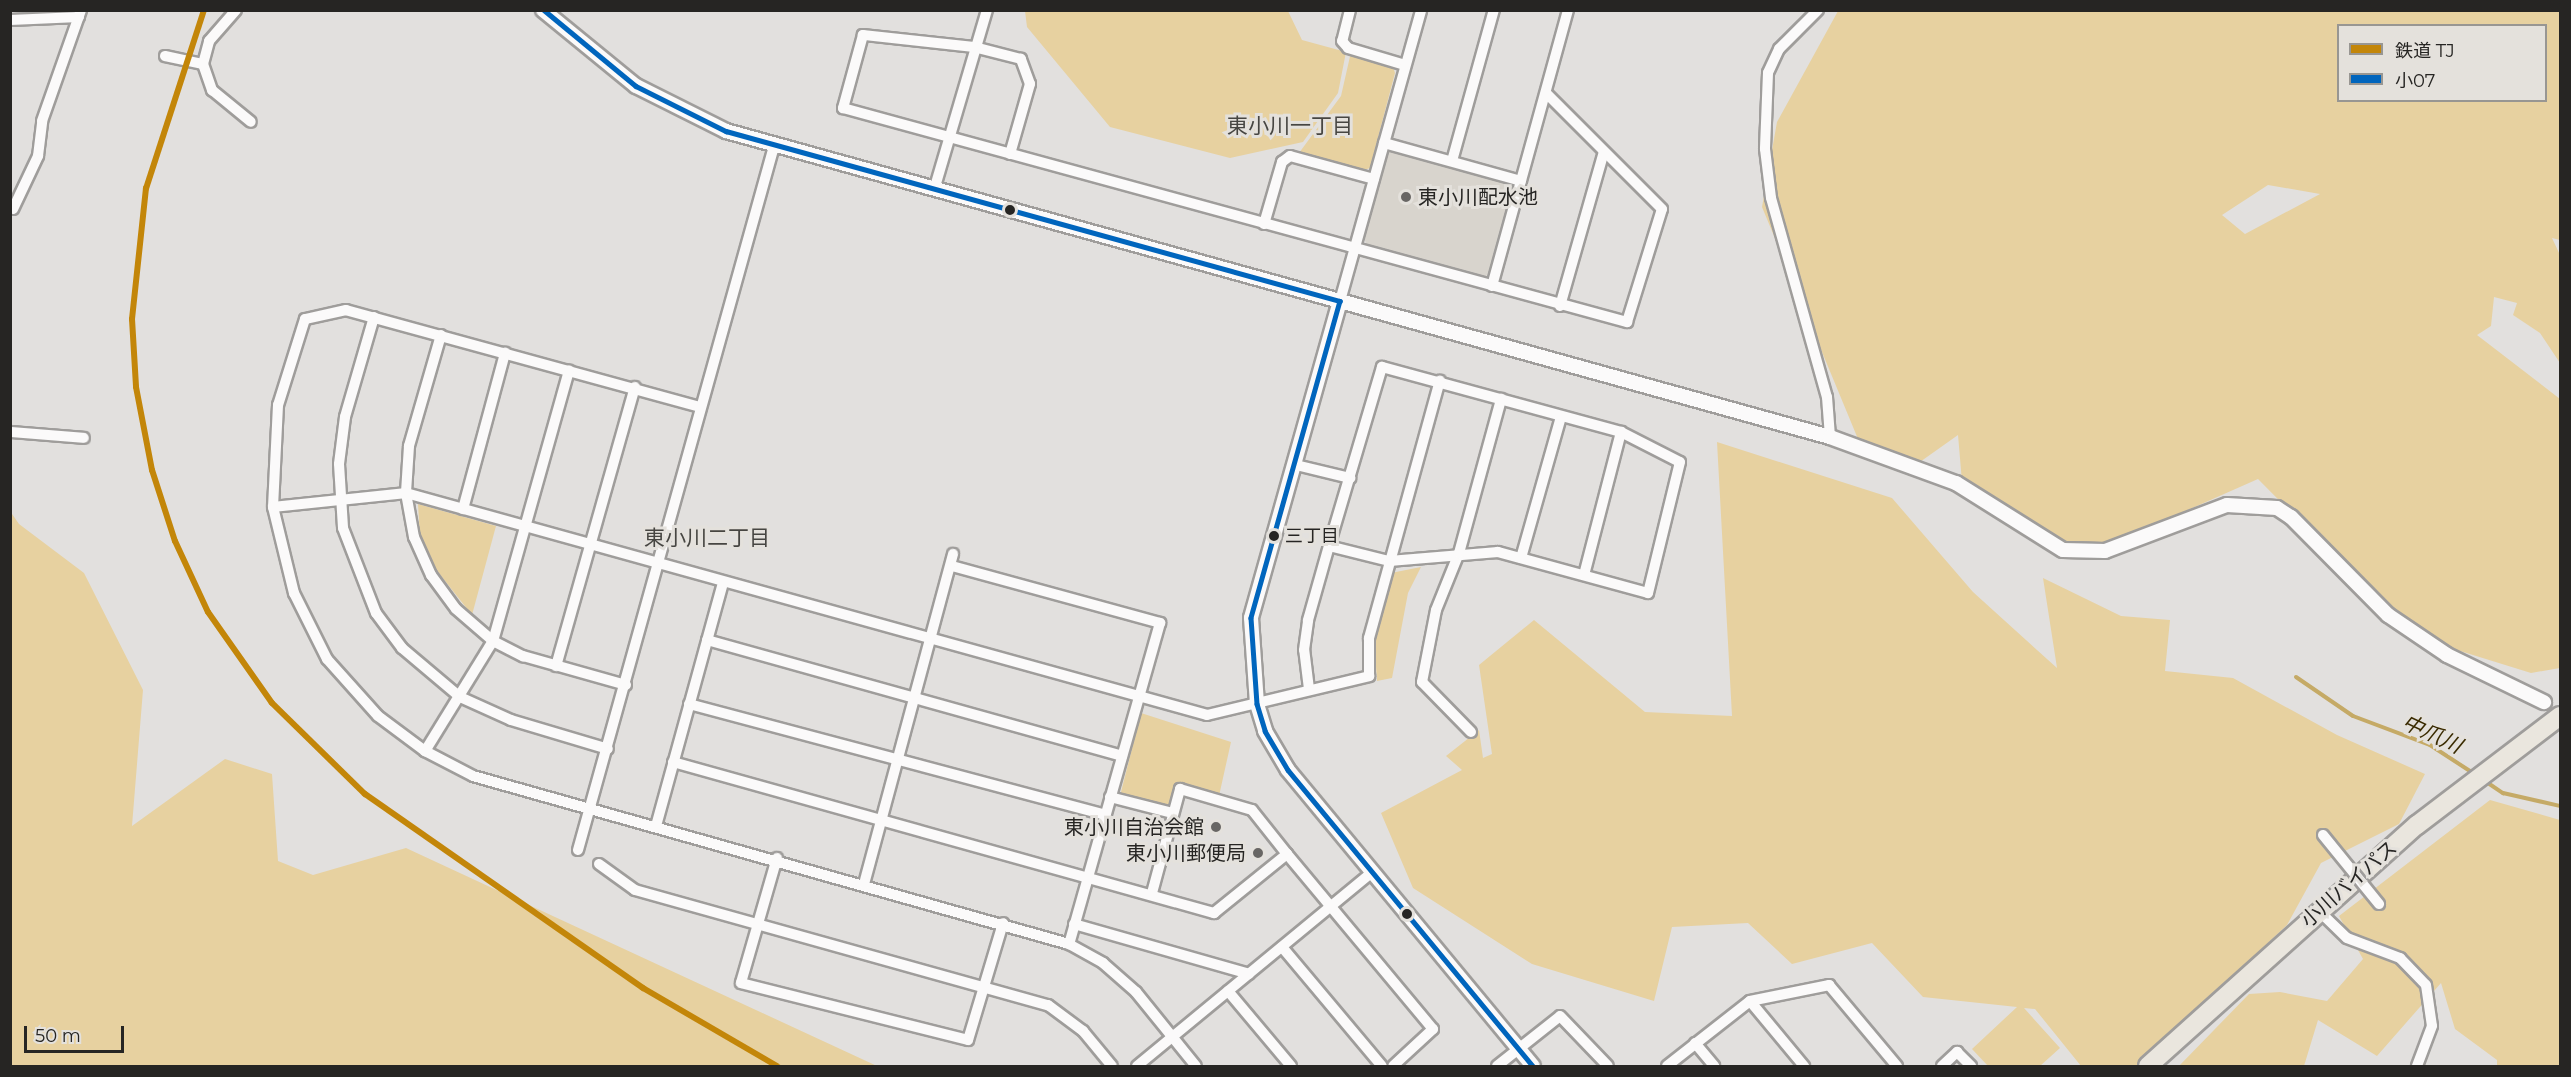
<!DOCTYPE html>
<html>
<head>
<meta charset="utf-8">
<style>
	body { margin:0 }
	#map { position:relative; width:2571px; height:1077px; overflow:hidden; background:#e2e0de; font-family:Montserrat,"Noto Sans JP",sans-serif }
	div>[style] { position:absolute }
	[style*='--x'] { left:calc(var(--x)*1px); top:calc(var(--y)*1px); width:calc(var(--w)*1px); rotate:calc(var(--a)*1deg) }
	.built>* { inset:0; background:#d8d4cd }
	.green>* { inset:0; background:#e7d1a0 }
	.stream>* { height:4px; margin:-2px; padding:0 2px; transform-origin:2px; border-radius:2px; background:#c5aa66 }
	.roads { filter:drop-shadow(2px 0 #9f9d9b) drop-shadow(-2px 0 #9f9d9b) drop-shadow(0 2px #9f9d9b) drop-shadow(0 -2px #9f9d9b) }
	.minor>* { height:10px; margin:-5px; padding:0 5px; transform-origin:5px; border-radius:5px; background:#fbfafa }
	.tertiary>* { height:14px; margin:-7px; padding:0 7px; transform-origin:7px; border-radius:7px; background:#fbfafa }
	.trunk>* { height:18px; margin:-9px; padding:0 9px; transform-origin:9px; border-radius:9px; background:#eae6de }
	.bridges { filter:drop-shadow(2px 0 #9f9d9b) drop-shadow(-2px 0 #9f9d9b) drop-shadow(0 2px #9f9d9b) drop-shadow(0 -2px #9f9d9b) }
	.minor-bridge>* { height:10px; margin:-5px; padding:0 5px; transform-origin:5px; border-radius:5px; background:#fbfafa }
	.bus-1>* { height:4.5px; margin:-2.25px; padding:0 2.25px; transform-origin:2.25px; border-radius:2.25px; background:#0065bd }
	.rail-1>* { height:6px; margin:-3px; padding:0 3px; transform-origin:3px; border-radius:3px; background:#c38609 }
	.dots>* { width:16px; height:16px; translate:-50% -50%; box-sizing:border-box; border:3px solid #e4e1dc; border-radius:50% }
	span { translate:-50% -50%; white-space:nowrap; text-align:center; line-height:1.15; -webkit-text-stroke:6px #e4e1dc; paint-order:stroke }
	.bus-label { font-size:18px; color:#262523 }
	.left { translate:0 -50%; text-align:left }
	.poi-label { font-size:20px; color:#262523 }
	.right { translate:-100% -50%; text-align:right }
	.street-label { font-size:20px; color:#262523 }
	.neighbourhood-label { font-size:21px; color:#474642 }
	.water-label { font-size:21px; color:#3a2b01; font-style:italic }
	.frame { position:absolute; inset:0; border:12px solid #262523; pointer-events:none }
	.legend { position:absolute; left:2337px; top:24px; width:210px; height:78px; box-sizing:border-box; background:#e4e1dc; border:2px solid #989692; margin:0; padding:8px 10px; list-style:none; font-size:18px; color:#262523 }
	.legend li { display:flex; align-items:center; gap:12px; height:30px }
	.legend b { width:30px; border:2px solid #989692 }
	.scale { position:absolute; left:24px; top:1026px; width:100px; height:27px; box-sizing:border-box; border:3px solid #262523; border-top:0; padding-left:8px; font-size:18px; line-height:21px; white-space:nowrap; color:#262523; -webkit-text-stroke:4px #e4e1dc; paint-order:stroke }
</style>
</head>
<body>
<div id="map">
	<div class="built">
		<i style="clip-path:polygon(1393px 150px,1509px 182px,1513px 191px,1490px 273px,1483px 278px,1368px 246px,1364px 239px,1387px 153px)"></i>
	</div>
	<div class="green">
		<i style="clip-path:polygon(1025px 11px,1288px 11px,1302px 40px,1346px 52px,1338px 93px,1303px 142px,1230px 158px,1110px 127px,1027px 27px)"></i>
		<i style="clip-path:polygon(evenodd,1838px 11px,2560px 11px,2560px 240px,2552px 238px,2560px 255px,2560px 363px,2540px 333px,2513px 315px,2517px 303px,2494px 297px,2491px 326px,2477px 335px,2560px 399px,2560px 668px,2531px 673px,2415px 637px,2258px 479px,2129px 536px,2075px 550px,1962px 482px,1958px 435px,1910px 469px,1858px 439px,1762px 207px,1777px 122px,1838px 11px,2338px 26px,2546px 26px,2546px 100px,2338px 100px,2338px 26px,1838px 11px,2268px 185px,2320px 194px,2245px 234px,2222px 215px,2268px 185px)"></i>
		<i style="clip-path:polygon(1351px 52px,1392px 64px,1395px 73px,1370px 168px,1364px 170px,1299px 153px,1341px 96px)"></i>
		<i style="clip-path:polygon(1717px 442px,1892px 498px,1973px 592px,2057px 668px,2043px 578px,2121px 616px,2170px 620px,2165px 671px,2233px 678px,2337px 735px,2425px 774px,2399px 824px,2321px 863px,2287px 925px,2137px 1066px,2081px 1066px,2035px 1009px,2024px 1008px,2060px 1048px,2040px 1066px,1988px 1066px,1972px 1049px,2017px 1007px,1923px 997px,1872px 943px,1792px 964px,1748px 923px,1672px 927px,1654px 1001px,1532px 964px,1413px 888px,1381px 813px,1462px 770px,1446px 756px,1479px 730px,1483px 758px,1492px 754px,1479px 665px,1534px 620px,1645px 712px,1732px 716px)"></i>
		<i style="clip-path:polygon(418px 504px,496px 526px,472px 615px,430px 562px,420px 537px)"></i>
		<i style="clip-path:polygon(10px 511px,19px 524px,84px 573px,143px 690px,132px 826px,225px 759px,272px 774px,278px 861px,313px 875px,406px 848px,877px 1066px,11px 1066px)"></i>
		<i style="clip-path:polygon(1421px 567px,1408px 593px,1392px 678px,1377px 681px,1374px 637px,1391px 573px)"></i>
		<i style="clip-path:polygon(1141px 713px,1231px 742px,1219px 796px,1177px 784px,1170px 808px,1120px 796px)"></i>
		<i style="clip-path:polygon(2490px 800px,2560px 820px,2560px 1066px,2497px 1066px,2497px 1060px,2455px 1029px,2441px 983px,2377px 1056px,2318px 1020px,2304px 1066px,2179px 1066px,2249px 994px,2280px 992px,2327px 1001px,2363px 959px,2339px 916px)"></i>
	</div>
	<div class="stream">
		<i style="--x:2296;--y:677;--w:69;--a:34.4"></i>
		<i style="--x:2353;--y:716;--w:82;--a:20.6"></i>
		<i style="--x:2430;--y:745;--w:55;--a:33.1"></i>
		<i style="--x:2485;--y:781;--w:22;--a:34"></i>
		<i style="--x:2503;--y:793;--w:58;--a:12.8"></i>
	</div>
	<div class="roads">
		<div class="minor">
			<i style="--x:1350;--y:10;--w:32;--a:104"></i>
			<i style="--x:1342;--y:41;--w:9;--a:49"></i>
			<i style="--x:1348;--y:48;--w:59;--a:16.6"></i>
			<i style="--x:1818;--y:10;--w:55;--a:135"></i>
			<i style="--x:1779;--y:49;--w:26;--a:115"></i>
			<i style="--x:1768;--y:73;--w:76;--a:92.3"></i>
			<i style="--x:1765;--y:149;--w:49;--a:83"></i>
			<i style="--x:1771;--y:198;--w:207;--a:74.3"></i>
			<i style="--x:1827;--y:397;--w:40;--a:85.7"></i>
			<i style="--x:10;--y:20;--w:69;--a:-2.5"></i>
			<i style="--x:165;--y:56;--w:39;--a:12"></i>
			<i style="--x:203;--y:64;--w:28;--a:71"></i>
			<i style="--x:212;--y:90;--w:50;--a:39.4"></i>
			<i style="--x:203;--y:64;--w:24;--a:-75"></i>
			<i style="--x:209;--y:41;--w:41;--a:-48.9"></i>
			<i style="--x:1384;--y:143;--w:142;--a:15.5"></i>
			<i style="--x:1010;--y:154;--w:73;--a:-74.1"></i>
			<i style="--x:1030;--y:84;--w:27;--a:-110"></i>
			<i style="--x:1021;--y:59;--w:49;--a:-165.7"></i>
			<i style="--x:974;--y:47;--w:112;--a:-173.8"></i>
			<i style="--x:863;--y:35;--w:76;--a:105.3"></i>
			<i style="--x:843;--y:108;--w:813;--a:15.27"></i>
			<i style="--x:1627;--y:322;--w:118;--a:-72.8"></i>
			<i style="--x:1662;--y:209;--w:164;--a:-135"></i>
			<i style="--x:1452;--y:161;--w:157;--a:-74.5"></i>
			<i style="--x:934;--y:190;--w:188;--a:-73.6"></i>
			<i style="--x:13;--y:209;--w:59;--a:-64.7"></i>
			<i style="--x:38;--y:156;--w:35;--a:-83"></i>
			<i style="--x:42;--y:121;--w:118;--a:-70.6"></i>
			<i style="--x:1264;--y:224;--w:65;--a:-73.8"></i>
			<i style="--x:1282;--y:162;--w:10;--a:-37"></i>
			<i style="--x:1290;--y:156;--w:87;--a:15.3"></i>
			<i style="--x:1492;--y:286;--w:286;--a:-74.6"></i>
			<i style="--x:1340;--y:301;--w:302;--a:-74.4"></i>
			<i style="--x:1560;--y:306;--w:160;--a:-74.1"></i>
			<i style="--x:374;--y:317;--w:104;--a:106.2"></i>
			<i style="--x:345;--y:417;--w:47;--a:97.3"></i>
			<i style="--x:339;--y:464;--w:64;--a:86.4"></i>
			<i style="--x:343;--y:528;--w:91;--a:68.8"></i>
			<i style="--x:376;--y:613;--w:44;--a:53.4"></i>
			<i style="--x:402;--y:648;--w:76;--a:40.2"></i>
			<i style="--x:460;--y:697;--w:56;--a:24.3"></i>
			<i style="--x:511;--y:720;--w:101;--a:16.6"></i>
			<i style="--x:441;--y:335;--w:116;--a:106.1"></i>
			<i style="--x:409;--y:446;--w:47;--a:93.7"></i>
			<i style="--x:406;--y:493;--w:45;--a:79.7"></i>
			<i style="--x:414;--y:537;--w:42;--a:65.9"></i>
			<i style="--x:431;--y:575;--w:42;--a:53.7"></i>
			<i style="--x:456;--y:609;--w:49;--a:40.9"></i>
			<i style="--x:493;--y:641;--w:34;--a:27"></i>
			<i style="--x:523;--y:656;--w:107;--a:15.7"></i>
			<i style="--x:1382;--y:367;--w:248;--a:15.2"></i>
			<i style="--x:1621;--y:432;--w:66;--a:27"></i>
			<i style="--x:1680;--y:462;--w:135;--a:103.7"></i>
			<i style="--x:1648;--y:593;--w:156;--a:-164.7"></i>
			<i style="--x:1498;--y:552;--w:109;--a:175.3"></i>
			<i style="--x:1389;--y:561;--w:62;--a:-166"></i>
			<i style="--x:1329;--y:546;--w:187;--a:-73.5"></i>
			<i style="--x:700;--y:407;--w:367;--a:-164.7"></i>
			<i style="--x:346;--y:310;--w:42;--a:167.6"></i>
			<i style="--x:305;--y:319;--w:90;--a:107.4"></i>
			<i style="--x:278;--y:405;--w:102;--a:92.8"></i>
			<i style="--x:273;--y:507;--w:89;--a:76.3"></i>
			<i style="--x:294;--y:593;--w:74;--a:63.4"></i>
			<i style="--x:327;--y:659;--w:76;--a:48.2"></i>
			<i style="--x:378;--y:716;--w:59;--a:36.7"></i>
			<i style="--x:425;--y:751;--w:54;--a:27.5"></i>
			<i style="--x:473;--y:776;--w:619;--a:15.74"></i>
			<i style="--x:1069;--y:944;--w:39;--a:29"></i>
			<i style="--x:1103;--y:963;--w:44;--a:41.3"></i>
			<i style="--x:1136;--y:992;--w:95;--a:51"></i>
			<i style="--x:10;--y:432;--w:74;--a:4.6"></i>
			<i style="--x:1296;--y:465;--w:56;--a:13.5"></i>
			<i style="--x:273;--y:507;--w:134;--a:-6"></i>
			<i style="--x:406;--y:493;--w:831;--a:15.49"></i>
			<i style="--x:1207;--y:715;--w:167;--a:-13.5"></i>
			<i style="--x:1369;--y:676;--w:38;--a:-90"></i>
			<i style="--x:1369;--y:638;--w:267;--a:-74.6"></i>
			<i style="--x:463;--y:509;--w:162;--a:-74.9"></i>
			<i style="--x:1521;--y:558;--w:147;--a:-74.2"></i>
			<i style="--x:952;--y:566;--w:216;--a:15.3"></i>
			<i style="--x:1160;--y:623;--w:334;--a:105.8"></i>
			<i style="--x:1584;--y:575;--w:148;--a:-75.5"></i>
			<i style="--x:707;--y:640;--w:431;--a:15.6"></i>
			<i style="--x:556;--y:666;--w:290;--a:-74.2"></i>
			<i style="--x:1309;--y:689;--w:39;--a:-97"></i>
			<i style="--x:1304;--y:650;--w:30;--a:-82"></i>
			<i style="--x:1308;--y:620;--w:77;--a:-74.2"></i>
			<i style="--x:689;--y:704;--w:431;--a:14.9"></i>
			<i style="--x:1471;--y:732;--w:70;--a:-134.4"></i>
			<i style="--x:1422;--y:682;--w:73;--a:-79"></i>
			<i style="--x:1436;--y:610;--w:61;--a:-68"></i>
			<i style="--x:1459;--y:553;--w:160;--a:-74.7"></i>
			<i style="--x:425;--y:751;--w:129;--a:-58.3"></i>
			<i style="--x:493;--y:641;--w:281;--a:-74.3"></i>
			<i style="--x:673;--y:762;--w:562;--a:15.6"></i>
			<i style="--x:1214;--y:913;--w:94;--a:-38.9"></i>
			<i style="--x:1287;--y:854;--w:228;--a:50.2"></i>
			<i style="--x:1433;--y:1029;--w:54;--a:137.2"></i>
			<i style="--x:1110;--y:797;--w:65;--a:14.3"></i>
			<i style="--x:656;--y:826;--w:253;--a:-74.6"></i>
			<i style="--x:578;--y:850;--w:731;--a:-74.44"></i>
			<i style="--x:777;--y:858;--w:130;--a:106.1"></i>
			<i style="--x:741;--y:983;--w:234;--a:14.1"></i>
			<i style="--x:968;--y:1040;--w:122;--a:-73.3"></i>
			<i style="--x:599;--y:864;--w:44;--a:35.8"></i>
			<i style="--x:635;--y:890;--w:429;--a:15.6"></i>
			<i style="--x:1048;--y:1005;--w:44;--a:36.6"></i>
			<i style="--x:1083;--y:1031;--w:45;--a:50.4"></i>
			<i style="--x:864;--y:884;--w:342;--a:-74.9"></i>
			<i style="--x:1152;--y:893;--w:108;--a:-74.9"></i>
			<i style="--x:1180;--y:789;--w:75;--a:16.3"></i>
			<i style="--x:1252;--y:810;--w:56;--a:51.5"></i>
			<i style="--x:2318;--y:910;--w:40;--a:44"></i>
			<i style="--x:2347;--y:938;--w:57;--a:20.7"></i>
			<i style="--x:2400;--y:958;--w:37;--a:46"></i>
			<i style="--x:2426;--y:985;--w:41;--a:81.7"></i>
			<i style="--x:2432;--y:1026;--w:43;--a:110.6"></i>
			<i style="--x:1074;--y:924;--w:182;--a:15.9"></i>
			<i style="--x:1282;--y:947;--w:155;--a:50"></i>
			<i style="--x:1228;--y:991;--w:98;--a:50"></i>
			<i style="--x:1750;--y:1001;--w:85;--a:50.3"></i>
			<i style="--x:1695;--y:1043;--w:30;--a:50"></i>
			<i style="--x:1137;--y:1066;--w:305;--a:-39.5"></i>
			<i style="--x:1497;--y:1066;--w:80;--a:-38.4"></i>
			<i style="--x:1560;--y:1016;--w:69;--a:46.2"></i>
			<i style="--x:1667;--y:1066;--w:105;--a:-38.1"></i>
			<i style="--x:1750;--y:1001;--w:81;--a:-11.4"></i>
			<i style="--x:1829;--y:985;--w:106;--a:50"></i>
			<i style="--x:1942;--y:1066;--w:21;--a:-43"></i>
			<i style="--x:1957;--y:1052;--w:20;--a:45"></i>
		</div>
		<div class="tertiary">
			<i style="--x:543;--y:10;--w:120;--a:39.3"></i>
			<i style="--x:636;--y:86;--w:101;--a:26.6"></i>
			<i style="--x:726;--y:131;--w:637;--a:15.48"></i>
			<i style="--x:1340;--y:301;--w:329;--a:105.7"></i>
			<i style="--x:1251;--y:618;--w:86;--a:86"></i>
			<i style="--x:1257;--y:704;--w:28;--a:73"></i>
			<i style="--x:1265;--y:731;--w:45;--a:59.5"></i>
			<i style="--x:1288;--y:770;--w:384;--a:50.4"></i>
			<i style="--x:1340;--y:301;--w:509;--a:15.51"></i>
			<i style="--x:1830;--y:437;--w:134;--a:20.1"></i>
			<i style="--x:1956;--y:483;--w:126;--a:32.1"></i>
			<i style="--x:2063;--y:550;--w:42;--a:1.4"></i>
			<i style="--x:2105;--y:551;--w:130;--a:-20.7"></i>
			<i style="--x:2227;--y:505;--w:50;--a:3.4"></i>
			<i style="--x:2277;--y:508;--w:17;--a:33"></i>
			<i style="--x:2291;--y:517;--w:138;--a:45.3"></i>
			<i style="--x:2388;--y:615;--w:71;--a:34.1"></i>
			<i style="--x:2447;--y:655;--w:108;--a:25.9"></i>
		</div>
		<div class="trunk">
			<i style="--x:2148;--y:1066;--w:361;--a:-41.9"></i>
			<i style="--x:2417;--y:825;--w:180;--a:-37.3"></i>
		</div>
	</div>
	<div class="bridges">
		<div class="minor-bridge">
			<i style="--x:2323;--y:835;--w:89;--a:50.9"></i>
		</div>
	</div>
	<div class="bus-1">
		<i style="--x:544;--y:10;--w:119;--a:39.6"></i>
		<i style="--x:636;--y:86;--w:101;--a:26.6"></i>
		<i style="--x:726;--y:131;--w:637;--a:15.48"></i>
		<i style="--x:1340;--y:301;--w:329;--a:105.7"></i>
		<i style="--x:1251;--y:618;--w:86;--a:86"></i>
		<i style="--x:1257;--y:704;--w:28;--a:73"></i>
		<i style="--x:1265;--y:731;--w:45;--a:59.5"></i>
		<i style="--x:1288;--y:770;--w:384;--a:50.4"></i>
	</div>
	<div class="rail-1">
		<i style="--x:204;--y:10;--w:187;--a:108"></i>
		<i style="--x:146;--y:188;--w:132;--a:96.1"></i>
		<i style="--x:132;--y:319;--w:68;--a:86.6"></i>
		<i style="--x:136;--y:387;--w:85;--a:79.1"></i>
		<i style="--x:152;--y:470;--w:75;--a:72.1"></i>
		<i style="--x:175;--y:541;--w:78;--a:65.1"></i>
		<i style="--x:208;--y:612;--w:111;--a:54.9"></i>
		<i style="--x:272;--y:703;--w:130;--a:44.4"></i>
		<i style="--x:365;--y:794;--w:339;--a:34.9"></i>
		<i style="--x:643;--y:988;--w:155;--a:30.2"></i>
	</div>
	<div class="dots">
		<i style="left:1406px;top:197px;background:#686664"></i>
		<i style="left:1010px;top:210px;background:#262523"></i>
		<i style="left:1274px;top:536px;background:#262523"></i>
		<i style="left:1216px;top:827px;background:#686664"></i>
		<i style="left:1258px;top:853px;background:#686664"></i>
		<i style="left:1407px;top:914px;background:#262523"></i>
	</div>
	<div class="bus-label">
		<span class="left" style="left:1285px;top:536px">三丁目</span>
	</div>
	<div class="poi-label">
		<span class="left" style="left:1418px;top:197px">東小川配水池</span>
		<span class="right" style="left:1204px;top:827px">東小川自治会館</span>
		<span class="right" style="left:1246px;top:853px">東小川郵便局</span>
	</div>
	<div class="street-label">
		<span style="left:2349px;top:884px;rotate:-41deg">小川バイパス</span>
	</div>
	<div class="neighbourhood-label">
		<span style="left:1290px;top:126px">東小川一丁目</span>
		<span style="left:707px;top:538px">東小川二丁目</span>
	</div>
	<div class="water-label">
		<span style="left:2432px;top:734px;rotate:25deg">中爪川</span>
	</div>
	<div class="frame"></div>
	<ul class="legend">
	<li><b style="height:8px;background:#c38609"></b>鉄道 TJ</li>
	<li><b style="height:8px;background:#0065bd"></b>小07</li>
	</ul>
	<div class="scale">50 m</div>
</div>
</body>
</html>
